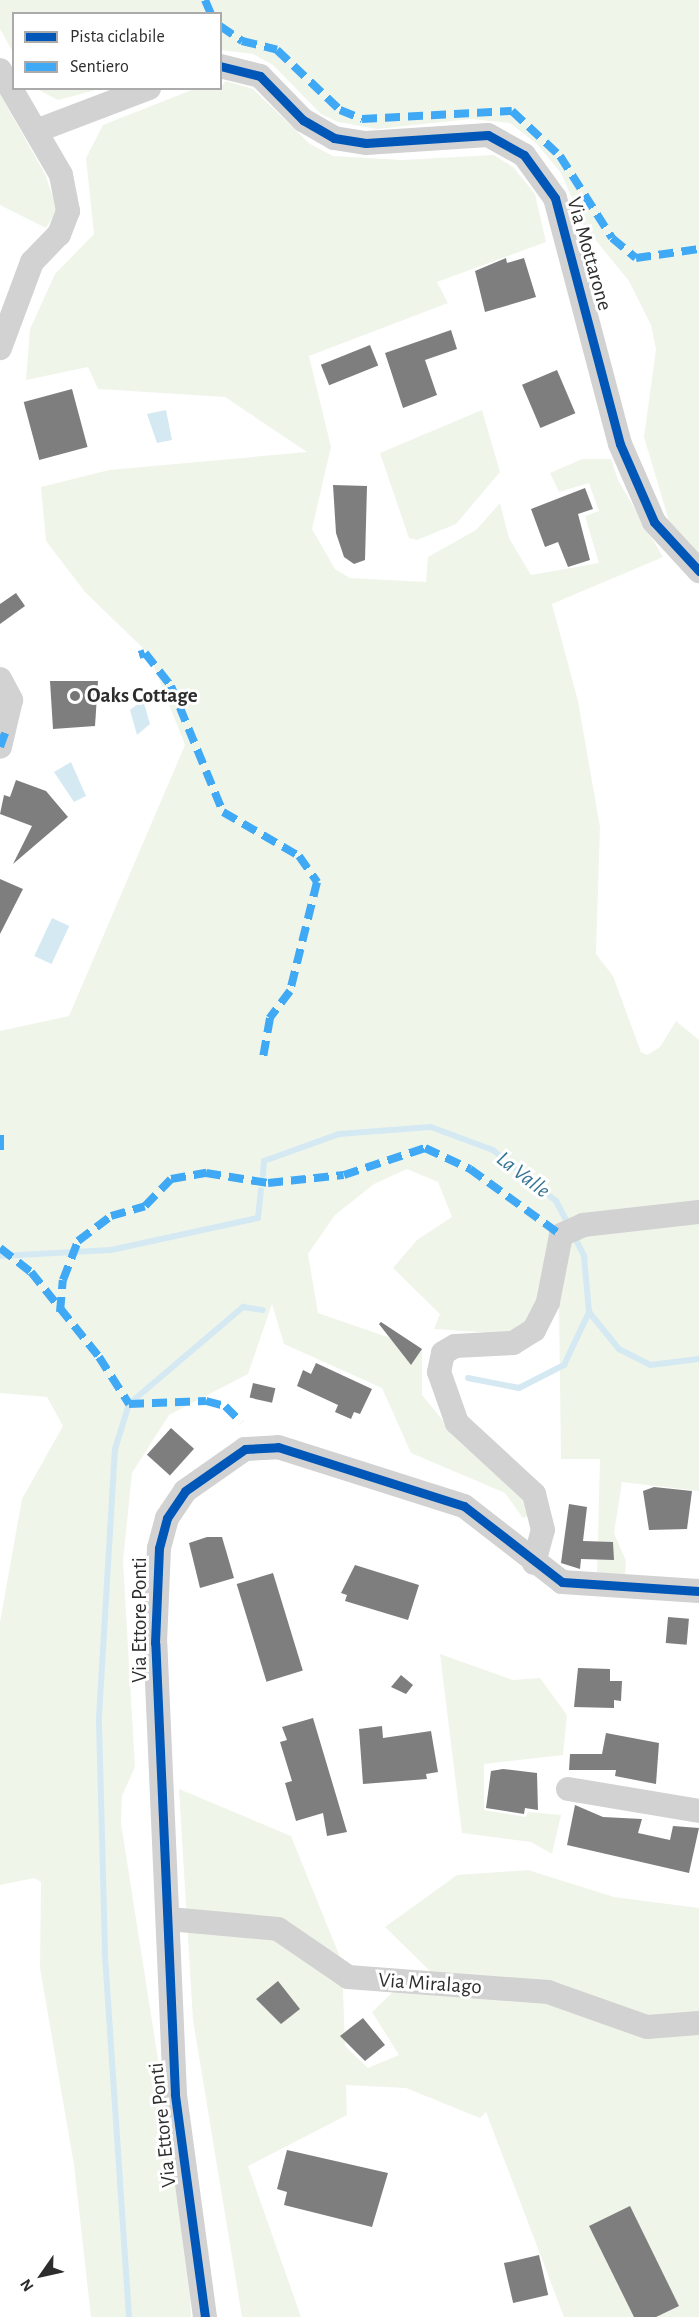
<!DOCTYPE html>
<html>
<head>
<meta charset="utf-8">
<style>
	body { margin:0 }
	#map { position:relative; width:699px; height:2317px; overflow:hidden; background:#fff; font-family:"Alegreya Sans",sans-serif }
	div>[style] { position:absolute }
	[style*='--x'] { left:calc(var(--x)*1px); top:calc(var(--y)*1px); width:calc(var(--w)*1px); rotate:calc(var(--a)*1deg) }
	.green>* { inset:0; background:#f0f5ea }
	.water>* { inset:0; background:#d5e9f3; transform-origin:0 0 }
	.stream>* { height:6px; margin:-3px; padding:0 3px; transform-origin:3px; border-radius:3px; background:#d5e9f3 }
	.building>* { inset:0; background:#7e7e7e; transform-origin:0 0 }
	.minor>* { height:24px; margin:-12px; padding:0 12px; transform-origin:12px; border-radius:12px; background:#d2d2d2 }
	.quiet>* { height:8px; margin-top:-4px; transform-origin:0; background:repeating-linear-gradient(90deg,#3fa9f5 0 15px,transparent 0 23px) }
	.cycleway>* { height:9px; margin:-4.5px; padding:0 4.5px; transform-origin:4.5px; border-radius:4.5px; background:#0057b8 }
	.dots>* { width:16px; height:16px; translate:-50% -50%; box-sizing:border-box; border:3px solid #fff; border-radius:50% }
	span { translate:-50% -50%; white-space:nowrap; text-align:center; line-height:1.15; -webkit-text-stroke:6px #fff; paint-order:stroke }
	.street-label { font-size:21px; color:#2d2d2d }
	.poi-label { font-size:21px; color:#2d2d2d; font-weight:700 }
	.left { translate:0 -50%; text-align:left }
	.water-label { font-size:22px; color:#357594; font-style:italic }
	.legend { position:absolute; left:12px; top:12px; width:210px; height:78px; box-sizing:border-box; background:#fff; border:2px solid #ababab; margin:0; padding:8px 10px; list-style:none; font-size:18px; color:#2d2d2d }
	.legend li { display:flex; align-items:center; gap:12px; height:30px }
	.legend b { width:30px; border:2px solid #ababab }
	.north { position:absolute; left:12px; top:2245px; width:60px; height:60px; -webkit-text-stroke:4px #fff; paint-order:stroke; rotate:236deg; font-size:16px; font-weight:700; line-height:24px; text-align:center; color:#2d2d2d }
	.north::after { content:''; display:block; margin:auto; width:21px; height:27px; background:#2d2d2d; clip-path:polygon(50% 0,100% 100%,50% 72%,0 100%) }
</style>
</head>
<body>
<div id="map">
	<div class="green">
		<i style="clip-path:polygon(0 0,699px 0,699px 559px,669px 521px,644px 437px,656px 349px,651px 325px,629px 281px,584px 226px,561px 173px,537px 144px,510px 123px,471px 119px,377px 129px,338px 122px,321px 114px,273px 65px,253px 54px,221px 50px,220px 14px,14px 14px,13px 52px,0 29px)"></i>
		<i style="clip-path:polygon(226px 81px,253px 89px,310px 144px,333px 156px,403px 160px,494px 155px,513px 167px,535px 194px,546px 242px,437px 282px,448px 303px,309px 356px,331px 447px,312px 529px,335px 569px,350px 578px,426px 582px,428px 557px,476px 530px,500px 503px,509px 538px,531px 575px,599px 563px,585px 516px,599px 511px,589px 483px,559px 492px,550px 473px,582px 459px,611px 459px,618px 480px,663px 557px,552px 604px,578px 701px,600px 827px,596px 954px,613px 976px,641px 1052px,647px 1055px,660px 1047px,676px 1021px,699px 1040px,699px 1491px,622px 1482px,614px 1533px,626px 1561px,625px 1576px,597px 1575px,600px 1459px,561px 1459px,559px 1305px,541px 1295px,523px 1326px,509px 1334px,434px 1329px,440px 1314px,393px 1268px,417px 1240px,452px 1217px,438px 1182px,407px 1169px,374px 1184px,335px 1215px,308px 1254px,318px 1313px,422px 1349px,422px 1395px,455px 1435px,523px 1496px,531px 1514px,523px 1518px,505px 1493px,411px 1453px,382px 1388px,284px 1344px,272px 1304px,248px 1374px,169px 1415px,132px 1473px,123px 1561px,135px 1767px,122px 1796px,121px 1823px,188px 2251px,191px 2317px,91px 2317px,74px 2165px,40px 1968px,41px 1882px,34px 1878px,0 1885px,0 1622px,22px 1499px,63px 1426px,47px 1397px,0 1393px,0 1031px,69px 1016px,185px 745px,149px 654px,85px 592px,46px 541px,41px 487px,109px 470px,307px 452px,225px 397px,98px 389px,88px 367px,26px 380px,30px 329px,55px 274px,94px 234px,86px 158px,103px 125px,194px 89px,220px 88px)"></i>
		<i style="clip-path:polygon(37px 89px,99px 89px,58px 100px)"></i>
		<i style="clip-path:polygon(0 94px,45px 174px,57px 209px,46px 228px,0 205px)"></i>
		<i style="clip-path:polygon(482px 410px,500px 472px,456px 524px,417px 540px,409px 538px,380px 453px)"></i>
		<i style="clip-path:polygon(440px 1654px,513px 1680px,540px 1678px,567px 1715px,563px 1755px,484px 1764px,484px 1810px,526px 1817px,528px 1812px,561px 1815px,552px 1854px,531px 1842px,462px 1833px)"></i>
		<i style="clip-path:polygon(179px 1789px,291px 1836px,342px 1962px,345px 2046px,368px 2068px,399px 2055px,372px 2012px,394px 1991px,438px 1991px,430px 1971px,385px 1927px,457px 1875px,528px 1870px,614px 1897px,699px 1908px,699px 2317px,564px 2317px,486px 2112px,480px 2118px,406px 2088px,346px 2085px,347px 2115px,248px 2166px,301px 2317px,242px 2317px,193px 2020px)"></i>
	</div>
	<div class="water">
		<i style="clip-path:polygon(166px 410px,172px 440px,157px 443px,147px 414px)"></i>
		<i style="clip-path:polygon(143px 700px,150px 724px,137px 735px,130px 710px)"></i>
		<i style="clip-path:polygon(71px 762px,86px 796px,74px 802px,54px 772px)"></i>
		<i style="left:52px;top:918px;width:19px;height:42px;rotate:25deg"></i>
	</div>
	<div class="stream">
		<i style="--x:263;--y:1175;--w:14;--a:-86"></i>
		<i style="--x:264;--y:1161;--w:80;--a:-19.8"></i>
		<i style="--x:339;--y:1134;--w:92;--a:-4.4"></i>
		<i style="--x:431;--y:1127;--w:66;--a:20.4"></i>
		<i style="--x:493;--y:1150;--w:81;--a:39"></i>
		<i style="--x:556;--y:1201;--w:27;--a:62"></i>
		<i style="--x:573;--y:1234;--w:25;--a:63"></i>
		<i style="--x:584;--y:1256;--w:56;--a:84.9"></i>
		<i style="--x:589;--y:1312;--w:48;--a:51"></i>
		<i style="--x:619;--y:1349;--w:35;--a:27"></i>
		<i style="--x:650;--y:1365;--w:49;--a:-7"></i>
		<i style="--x:0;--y:1256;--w:111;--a:-3.1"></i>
		<i style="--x:111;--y:1250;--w:150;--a:-12.3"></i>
		<i style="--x:258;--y:1218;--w:28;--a:-84"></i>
		<i style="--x:468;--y:1378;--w:52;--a:11.1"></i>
		<i style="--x:519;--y:1388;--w:51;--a:-27.1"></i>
		<i style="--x:564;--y:1365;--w:59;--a:-64.7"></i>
		<i style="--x:129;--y:2317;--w:367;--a:-93.8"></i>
		<i style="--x:105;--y:1951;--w:234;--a:-91.5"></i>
		<i style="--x:99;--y:1717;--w:268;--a:-86.6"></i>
		<i style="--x:115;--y:1449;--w:47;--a:-72.7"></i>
		<i style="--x:129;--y:1404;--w:150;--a:-40.4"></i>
		<i style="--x:243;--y:1307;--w:20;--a:9"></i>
	</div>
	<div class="building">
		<i style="clip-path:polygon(506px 258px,507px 263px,524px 258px,536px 297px,485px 312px,475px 271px)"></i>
		<i style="clip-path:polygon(451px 330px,457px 349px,425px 360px,437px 395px,403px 408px,385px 353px)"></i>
		<i style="left:370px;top:345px;width:22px;height:53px;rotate:68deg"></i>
		<i style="left:557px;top:370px;width:47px;height:38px;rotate:67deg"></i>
		<i style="left:72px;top:389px;width:60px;height:50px;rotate:75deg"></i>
		<i style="clip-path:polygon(333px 485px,367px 486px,365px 560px,354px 564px,344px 557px,336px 533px)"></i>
		<i style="clip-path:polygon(585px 488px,593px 509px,578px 514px,590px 560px,568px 567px,558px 542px,545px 547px,531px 509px)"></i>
		<i style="clip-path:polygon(16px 593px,25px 606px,0 624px,0 604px)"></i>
		<i style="clip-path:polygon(50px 681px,98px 681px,95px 726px,53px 729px)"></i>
		<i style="clip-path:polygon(16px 780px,46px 791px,68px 817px,13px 864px,32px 826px,0 814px,4px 795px,10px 797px)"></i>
		<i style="clip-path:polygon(0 879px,23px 889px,0 934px)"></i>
		<i style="clip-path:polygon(381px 1322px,422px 1349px,411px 1365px,379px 1324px)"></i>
		<i style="clip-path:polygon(316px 1363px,372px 1389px,360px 1414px,354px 1412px,351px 1419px,335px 1412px,338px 1405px,297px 1386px,303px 1370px,311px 1374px)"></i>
		<i style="left:253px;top:1383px;width:23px;height:15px;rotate:13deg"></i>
		<i style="left:171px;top:1428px;width:31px;height:36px;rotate:42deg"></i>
		<i style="clip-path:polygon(654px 1487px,692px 1491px,687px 1529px,649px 1530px,643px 1491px)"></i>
		<i style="clip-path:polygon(569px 1504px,587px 1507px,583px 1541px,613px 1542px,614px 1560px,581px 1559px,580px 1569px,561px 1563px)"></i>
		<i style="clip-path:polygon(207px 1537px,222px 1537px,234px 1578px,200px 1588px,189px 1543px)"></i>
		<i style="clip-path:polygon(355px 1565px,419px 1585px,408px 1620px,345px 1601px,347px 1595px,341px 1593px)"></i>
		<i style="left:273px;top:1573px;width:102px;height:38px;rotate:73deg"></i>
		<i style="left:668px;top:1617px;width:21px;height:26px;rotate:5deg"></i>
		<i style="clip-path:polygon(578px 1668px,610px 1669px,610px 1681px,622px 1681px,621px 1701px,614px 1700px,614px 1708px,574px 1707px)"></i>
		<i style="clip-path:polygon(401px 1675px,413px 1685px,406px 1694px,391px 1687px)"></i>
		<i style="clip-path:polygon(313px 1718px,347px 1832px,327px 1836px,323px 1813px,296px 1821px,285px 1783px,292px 1781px,280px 1742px,287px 1740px,282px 1727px)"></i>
		<i style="clip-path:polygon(382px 1726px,383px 1738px,431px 1731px,438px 1772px,426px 1774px,427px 1779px,363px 1784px,359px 1729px)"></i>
		<i style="clip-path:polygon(606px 1733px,659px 1743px,656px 1784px,615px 1776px,616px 1770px,569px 1770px,570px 1754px,602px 1754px)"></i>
		<i style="clip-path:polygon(503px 1769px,537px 1773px,538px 1810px,525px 1808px,524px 1814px,486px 1808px,491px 1771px)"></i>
		<i style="clip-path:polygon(575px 1805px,603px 1817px,642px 1819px,638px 1833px,670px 1840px,673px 1826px,699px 1828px,689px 1873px,567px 1845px)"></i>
		<i style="clip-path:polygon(278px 1981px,300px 2009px,281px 2024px,256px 1999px)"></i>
		<i style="clip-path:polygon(363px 2018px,385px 2045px,365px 2061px,340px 2036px)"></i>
		<i style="clip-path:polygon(287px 2150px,388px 2173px,372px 2227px,284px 2205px,287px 2192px,277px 2189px)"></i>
		<i style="clip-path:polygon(630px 2206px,679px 2306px,656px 2317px,634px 2317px,589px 2226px)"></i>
		<i style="left:539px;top:2255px;width:41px;height:36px;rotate:77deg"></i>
	</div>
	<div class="minor">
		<i style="--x:220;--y:66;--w:41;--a:14"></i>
		<i style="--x:260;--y:76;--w:62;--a:45.7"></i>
		<i style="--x:303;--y:120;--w:36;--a:30"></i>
		<i style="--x:334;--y:138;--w:32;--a:9"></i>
		<i style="--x:366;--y:143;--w:122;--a:-3.8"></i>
		<i style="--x:488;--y:135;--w:41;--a:29.1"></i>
		<i style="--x:524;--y:155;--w:53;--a:54.2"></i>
		<i style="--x:555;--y:198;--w:254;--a:75.2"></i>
		<i style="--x:620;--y:444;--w:85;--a:66.4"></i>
		<i style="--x:654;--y:522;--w:67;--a:47.4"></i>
		<i style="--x:0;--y:70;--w:121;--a:59.8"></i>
		<i style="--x:61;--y:175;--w:37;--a:79"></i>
		<i style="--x:68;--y:211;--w:25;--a:111"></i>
		<i style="--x:59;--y:234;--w:39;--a:134"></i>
		<i style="--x:32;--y:262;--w:92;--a:110.4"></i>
		<i style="--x:36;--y:131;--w:121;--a:-20.8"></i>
		<i style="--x:0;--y:679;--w:24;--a:62"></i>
		<i style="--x:11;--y:700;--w:48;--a:103.2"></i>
		<i style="--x:534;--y:1563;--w:34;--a:-75"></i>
		<i style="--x:543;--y:1530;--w:37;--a:-104"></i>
		<i style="--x:534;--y:1494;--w:105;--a:-137.3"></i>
		<i style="--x:457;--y:1423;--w:54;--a:-109.4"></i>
		<i style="--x:439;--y:1372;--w:19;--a:-78"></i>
		<i style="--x:443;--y:1353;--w:14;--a:-30"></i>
		<i style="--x:455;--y:1346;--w:58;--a:-3"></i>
		<i style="--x:513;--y:1343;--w:25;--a:-32"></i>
		<i style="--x:534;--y:1330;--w:31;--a:-63"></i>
		<i style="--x:548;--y:1302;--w:68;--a:-79"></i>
		<i style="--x:561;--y:1235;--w:24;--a:-24"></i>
		<i style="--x:583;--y:1225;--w:117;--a:-6.4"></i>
		<i style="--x:568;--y:1789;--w:133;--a:9.5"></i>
		<i style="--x:169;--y:1919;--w:109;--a:5.2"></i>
		<i style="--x:278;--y:1929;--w:85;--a:34.4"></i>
		<i style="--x:348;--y:1977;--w:201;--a:4.3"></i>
		<i style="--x:548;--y:1992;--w:105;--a:19.5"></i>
		<i style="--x:647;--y:2027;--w:52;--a:-4.4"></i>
		<i style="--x:205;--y:2317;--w:225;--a:-97.7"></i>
		<i style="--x:175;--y:2094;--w:451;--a:-92.5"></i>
		<i style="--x:155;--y:1643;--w:95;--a:-87.6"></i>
		<i style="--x:159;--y:1548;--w:31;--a:-75"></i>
		<i style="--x:167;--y:1518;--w:32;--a:-56"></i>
		<i style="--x:185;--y:1491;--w:73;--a:-35"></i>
		<i style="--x:245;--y:1449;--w:33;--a:-3"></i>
		<i style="--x:278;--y:1447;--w:195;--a:17.6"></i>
		<i style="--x:464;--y:1506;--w:124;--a:37.8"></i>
		<i style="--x:562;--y:1582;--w:137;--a:3.8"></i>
	</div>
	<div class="quiet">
		<i style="--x:205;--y:0;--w:15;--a:67"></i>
		<i style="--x:220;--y:26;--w:27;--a:34"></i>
		<i style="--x:242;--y:41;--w:36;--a:14"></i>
		<i style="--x:277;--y:50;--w:87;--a:43.6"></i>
		<i style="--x:340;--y:110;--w:24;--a:22"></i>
		<i style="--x:362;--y:119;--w:150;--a:-3.1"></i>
		<i style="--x:512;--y:111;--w:66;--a:43.2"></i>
		<i style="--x:560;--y:156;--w:97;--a:57.6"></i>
		<i style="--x:612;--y:238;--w:31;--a:40"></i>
		<i style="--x:636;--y:258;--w:64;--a:-8.1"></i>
		<i style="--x:139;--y:655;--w:6;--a:-18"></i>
		<i style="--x:145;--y:653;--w:42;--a:51.8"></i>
		<i style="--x:171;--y:686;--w:136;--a:67.6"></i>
		<i style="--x:223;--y:812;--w:88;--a:30.1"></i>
		<i style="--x:299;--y:856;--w:32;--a:55"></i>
		<i style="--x:317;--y:882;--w:112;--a:103.9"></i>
		<i style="--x:290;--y:991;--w:34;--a:127"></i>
		<i style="--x:270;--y:1018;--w:39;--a:100"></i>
		<i style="--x:0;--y:747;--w:15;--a:-70"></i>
		<i style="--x:0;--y:1135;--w:15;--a:90"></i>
		<i style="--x:0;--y:1248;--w:39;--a:38"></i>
		<i style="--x:31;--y:1272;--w:109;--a:51.3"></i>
		<i style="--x:99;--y:1357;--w:56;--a:57.4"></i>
		<i style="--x:129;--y:1404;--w:77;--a:-2.2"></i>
		<i style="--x:206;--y:1401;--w:20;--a:15"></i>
		<i style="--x:225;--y:1406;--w:23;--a:45"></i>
		<i style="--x:60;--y:1312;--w:32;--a:-85"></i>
		<i style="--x:63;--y:1280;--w:42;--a:-69"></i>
		<i style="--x:78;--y:1241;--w:41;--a:-37.1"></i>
		<i style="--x:111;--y:1216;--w:35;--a:-16"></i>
		<i style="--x:145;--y:1206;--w:37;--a:-46"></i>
		<i style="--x:171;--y:1179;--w:36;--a:-10"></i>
		<i style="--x:206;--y:1173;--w:63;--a:9.2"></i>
		<i style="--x:268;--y:1183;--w:76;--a:-6"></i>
		<i style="--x:344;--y:1175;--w:85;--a:-18.4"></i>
		<i style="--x:425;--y:1148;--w:50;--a:25"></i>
		<i style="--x:470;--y:1169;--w:112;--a:36"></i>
	</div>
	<div class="cycleway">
		<i style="--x:220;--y:66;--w:41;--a:14"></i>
		<i style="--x:260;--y:76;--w:62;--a:45.7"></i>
		<i style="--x:303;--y:120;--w:36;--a:30"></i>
		<i style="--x:334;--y:138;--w:32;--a:9"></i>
		<i style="--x:366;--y:143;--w:122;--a:-3.8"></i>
		<i style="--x:488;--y:135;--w:41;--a:29.1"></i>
		<i style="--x:524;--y:155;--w:53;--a:54.2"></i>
		<i style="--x:555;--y:198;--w:254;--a:75.2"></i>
		<i style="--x:620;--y:444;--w:85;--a:66.4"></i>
		<i style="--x:654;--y:522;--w:67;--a:47.4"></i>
		<i style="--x:205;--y:2317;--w:225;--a:-97.7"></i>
		<i style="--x:175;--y:2094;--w:451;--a:-92.5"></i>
		<i style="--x:155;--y:1643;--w:95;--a:-87.6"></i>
		<i style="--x:159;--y:1548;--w:31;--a:-75"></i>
		<i style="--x:167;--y:1518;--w:32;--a:-56"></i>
		<i style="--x:185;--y:1491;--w:73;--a:-35"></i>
		<i style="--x:245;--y:1449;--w:33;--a:-3"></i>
		<i style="--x:278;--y:1447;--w:195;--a:17.6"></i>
		<i style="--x:464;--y:1506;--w:124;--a:37.8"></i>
		<i style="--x:562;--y:1582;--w:137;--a:3.8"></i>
	</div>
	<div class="dots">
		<i style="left:75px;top:696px;background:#767676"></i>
	</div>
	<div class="street-label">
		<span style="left:589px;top:254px;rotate:74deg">Via Mottarone</span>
		<span style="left:140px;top:1620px;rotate:-90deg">Via Ettore Ponti</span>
		<span style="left:430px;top:1984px;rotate:4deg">Via Miralago</span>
		<span style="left:163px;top:2125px;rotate:-96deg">Via Ettore Ponti</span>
	</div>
	<div class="poi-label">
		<span class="left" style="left:87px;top:696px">Oaks Cottage</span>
	</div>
	<div class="water-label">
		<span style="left:523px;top:1175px;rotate:38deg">La Valle</span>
	</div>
	<ul class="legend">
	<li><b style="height:8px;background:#0057b8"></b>Pista ciclabile</li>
	<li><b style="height:8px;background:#3fa9f5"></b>Sentiero</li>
	</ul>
	<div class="north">N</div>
</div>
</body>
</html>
